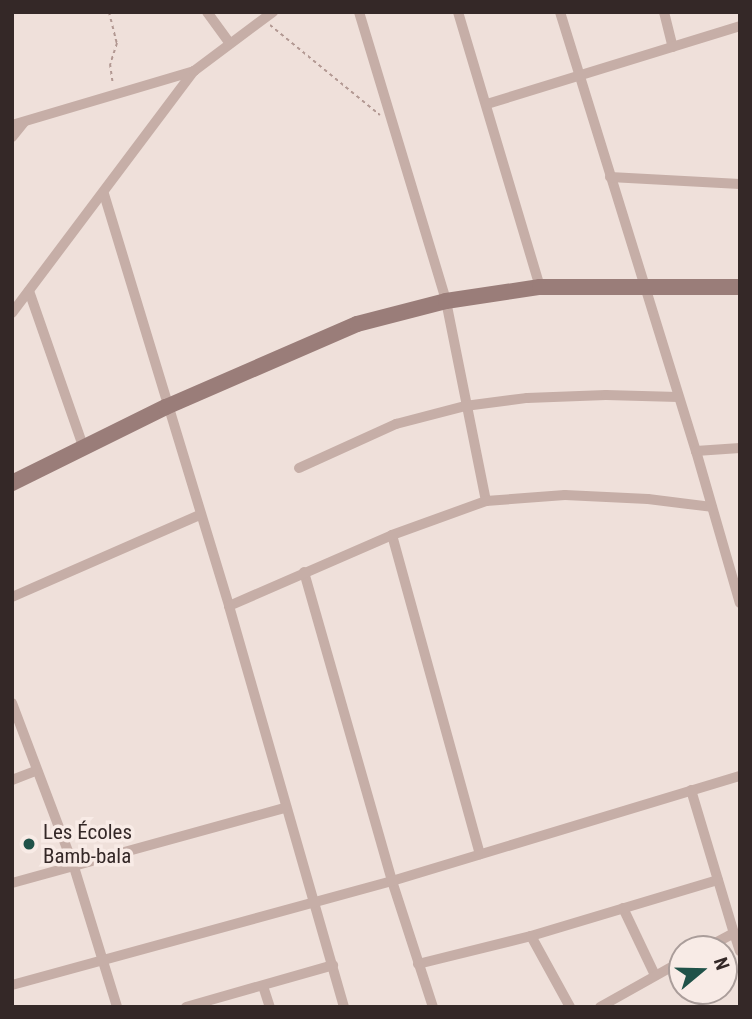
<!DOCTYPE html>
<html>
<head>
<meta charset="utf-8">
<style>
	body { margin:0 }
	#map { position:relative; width:752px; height:1019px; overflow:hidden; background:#efe0da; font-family:"Roboto Condensed",sans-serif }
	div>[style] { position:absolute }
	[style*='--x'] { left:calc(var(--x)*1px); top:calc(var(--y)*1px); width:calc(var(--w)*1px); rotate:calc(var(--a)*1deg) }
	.path>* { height:2px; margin-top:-1px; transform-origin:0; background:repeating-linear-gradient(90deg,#b29892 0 3.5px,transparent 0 7px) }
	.street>* { height:10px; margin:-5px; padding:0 5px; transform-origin:5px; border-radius:5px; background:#c6aea7 }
	.secondary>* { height:16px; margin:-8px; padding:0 8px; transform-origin:8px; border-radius:8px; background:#9a7d79 }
	.dots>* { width:19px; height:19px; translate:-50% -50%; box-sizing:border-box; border:4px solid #f8ebe6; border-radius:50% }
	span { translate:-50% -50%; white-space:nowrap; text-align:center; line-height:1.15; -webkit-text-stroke:7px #f8ebe6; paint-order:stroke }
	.poi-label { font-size:21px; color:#342827 }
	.left { translate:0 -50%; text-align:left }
	.frame { position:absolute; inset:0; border:14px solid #342827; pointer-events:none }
	.north { position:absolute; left:668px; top:935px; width:70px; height:70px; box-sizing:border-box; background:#f8ebe6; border:2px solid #aa9d9a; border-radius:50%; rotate:71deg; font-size:19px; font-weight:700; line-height:28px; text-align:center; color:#342827 }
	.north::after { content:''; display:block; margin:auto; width:24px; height:32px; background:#205249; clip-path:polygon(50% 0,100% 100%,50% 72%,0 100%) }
</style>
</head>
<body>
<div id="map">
	<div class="path">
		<i style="--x:109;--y:12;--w:32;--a:76"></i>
		<i style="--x:117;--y:43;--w:22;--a:108"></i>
		<i style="--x:110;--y:64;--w:21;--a:82"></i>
		<i style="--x:270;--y:25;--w:142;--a:39.3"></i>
	</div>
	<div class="street">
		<i style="--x:207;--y:12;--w:39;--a:54"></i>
		<i style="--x:359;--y:12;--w:302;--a:73.2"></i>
		<i style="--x:446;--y:301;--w:204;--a:78.7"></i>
		<i style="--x:486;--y:501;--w:79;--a:-4.3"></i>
		<i style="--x:565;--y:495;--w:83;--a:2.8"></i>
		<i style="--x:648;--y:499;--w:64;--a:7.1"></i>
		<i style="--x:458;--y:12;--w:287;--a:73.4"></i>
		<i style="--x:560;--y:12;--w:460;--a:72.8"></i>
		<i style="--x:696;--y:451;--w:158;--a:73.9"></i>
		<i style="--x:664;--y:12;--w:36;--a:76"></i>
		<i style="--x:487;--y:104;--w:265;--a:-17.1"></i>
		<i style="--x:12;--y:125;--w:190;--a:-16.5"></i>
		<i style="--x:12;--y:137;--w:19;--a:-51"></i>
		<i style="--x:610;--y:177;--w:130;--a:3.1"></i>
		<i style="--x:104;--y:194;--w:431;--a:73.1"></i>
		<i style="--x:229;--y:606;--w:417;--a:74"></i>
		<i style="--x:29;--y:291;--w:167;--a:70.8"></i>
		<i style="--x:12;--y:313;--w:303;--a:-53.1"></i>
		<i style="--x:194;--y:71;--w:99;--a:-36.8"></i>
		<i style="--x:696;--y:451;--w:44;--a:-3.9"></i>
		<i style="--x:299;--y:468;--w:107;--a:-24.4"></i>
		<i style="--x:396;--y:424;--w:71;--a:-14.6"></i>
		<i style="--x:465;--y:406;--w:63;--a:-7.4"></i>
		<i style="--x:527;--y:398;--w:79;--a:-2.2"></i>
		<i style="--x:606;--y:395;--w:72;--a:1.6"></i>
		<i style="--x:392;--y:535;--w:331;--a:74.6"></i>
		<i style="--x:304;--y:572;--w:321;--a:74.1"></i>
		<i style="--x:392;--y:881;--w:133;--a:72"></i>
		<i style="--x:12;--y:597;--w:205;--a:-23.6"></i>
		<i style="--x:229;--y:606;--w:178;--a:-23.5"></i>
		<i style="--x:392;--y:535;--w:100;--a:-19.9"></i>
		<i style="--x:12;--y:703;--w:175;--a:69.3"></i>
		<i style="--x:74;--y:867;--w:146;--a:72.9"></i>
		<i style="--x:12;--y:780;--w:26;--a:-21"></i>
		<i style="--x:691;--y:790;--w:149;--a:73.3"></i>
		<i style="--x:734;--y:933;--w:34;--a:152"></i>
		<i style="--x:12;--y:883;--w:283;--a:-15.4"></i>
		<i style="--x:623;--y:908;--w:74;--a:64.5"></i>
		<i style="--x:734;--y:933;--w:19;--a:72"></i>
		<i style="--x:531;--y:936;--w:195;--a:-16.7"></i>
		<i style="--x:418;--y:964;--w:116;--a:-13.9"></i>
		<i style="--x:531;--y:936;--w:81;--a:61.2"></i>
		<i style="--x:12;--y:985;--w:394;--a:-15.3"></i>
		<i style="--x:392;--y:881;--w:363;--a:-16.8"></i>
		<i style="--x:263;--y:986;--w:22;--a:72"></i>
		<i style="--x:186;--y:1007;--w:153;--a:-15.9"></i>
		<i style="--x:600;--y:1007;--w:94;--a:-29.3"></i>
	</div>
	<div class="secondary">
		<i style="--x:12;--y:483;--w:172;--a:-26.3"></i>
		<i style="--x:166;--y:407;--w:208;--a:-23.5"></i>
		<i style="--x:357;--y:324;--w:92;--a:-14.5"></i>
		<i style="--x:446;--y:301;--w:95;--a:-8.5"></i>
		<i style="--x:540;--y:287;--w:200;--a:0"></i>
	</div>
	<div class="dots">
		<i style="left:29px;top:844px;background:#205249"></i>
	</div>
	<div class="poi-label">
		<span class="left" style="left:43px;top:844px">Les Écoles<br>Bamb-bala</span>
	</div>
	<div class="frame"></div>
	<div class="north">N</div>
</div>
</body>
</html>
